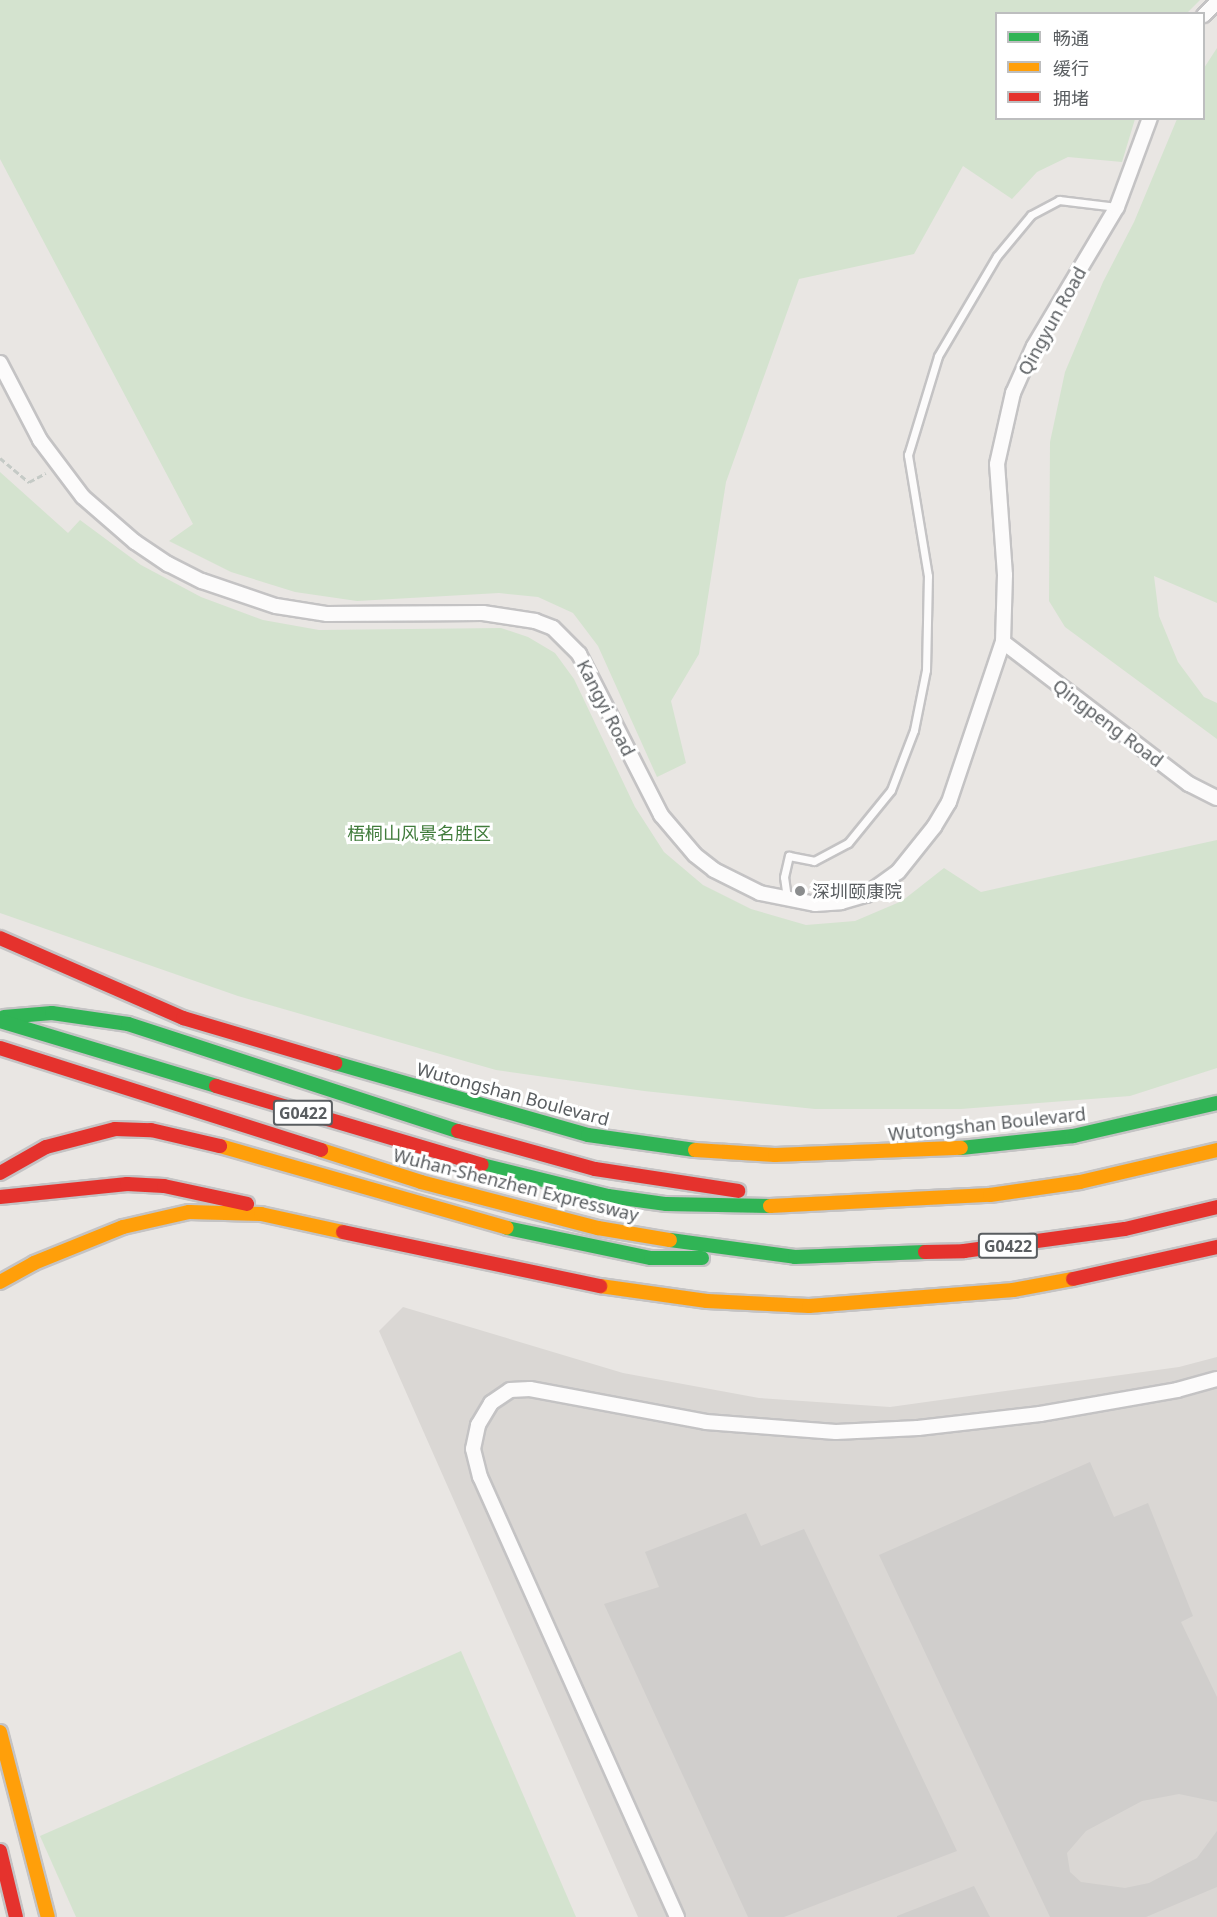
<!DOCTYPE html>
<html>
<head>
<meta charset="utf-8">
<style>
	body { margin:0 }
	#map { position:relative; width:1217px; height:1917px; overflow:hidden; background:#e9e6e3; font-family:"Noto Sans","Noto Sans SC",sans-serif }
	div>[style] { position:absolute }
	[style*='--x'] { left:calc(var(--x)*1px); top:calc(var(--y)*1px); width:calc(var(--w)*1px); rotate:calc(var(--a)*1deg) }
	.industrial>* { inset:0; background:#dad7d4 }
	.green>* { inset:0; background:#d4e3cf }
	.building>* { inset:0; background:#d0cecc }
	.path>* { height:3px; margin-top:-1.5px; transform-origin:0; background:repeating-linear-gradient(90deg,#c5cac6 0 6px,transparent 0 9px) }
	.roads { filter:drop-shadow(2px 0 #c4c3c4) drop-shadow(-2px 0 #c4c3c4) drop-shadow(0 2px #c4c3c4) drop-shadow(0 -2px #c4c3c4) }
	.lane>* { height:7px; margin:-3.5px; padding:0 3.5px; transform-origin:3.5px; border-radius:3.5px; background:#fcfbfb }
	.street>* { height:14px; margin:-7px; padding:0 7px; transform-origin:7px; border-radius:7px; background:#fcfbfb }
	.fast>* { height:14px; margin:-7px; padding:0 7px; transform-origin:7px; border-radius:7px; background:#30b455 }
	.slow>* { height:14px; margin:-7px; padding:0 7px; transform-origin:7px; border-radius:7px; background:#ff9f0a }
	.jam>* { height:14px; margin:-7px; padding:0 7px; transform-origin:7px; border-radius:7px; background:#e5322d }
	.dots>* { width:16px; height:16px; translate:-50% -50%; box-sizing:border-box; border:3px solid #fff; border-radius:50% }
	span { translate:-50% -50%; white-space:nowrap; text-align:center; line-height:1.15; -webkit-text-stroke:6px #fff; paint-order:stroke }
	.shield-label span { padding:2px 4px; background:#fff; border:2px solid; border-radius:4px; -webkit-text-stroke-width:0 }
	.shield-label { font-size:16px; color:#595d60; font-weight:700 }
	.street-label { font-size:18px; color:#595d60 }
	.park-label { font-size:18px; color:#417c3c }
	.poi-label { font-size:18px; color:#595d60 }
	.left { translate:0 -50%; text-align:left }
	.legend { position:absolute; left:995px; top:12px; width:210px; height:108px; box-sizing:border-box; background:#fff; border:2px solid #bdbebf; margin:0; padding:8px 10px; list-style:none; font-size:18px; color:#595d60 }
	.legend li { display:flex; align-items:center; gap:12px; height:30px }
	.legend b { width:30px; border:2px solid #bdbebf }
</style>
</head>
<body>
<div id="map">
	<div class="industrial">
		<i style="clip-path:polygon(403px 1307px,623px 1373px,759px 1398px,890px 1407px,1179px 1367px,1217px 1357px,1217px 1917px,638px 1917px,379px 1331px)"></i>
	</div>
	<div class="green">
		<i style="clip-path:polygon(0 0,1200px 0,1187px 13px,996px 14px,996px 118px,1135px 119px,1122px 162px,1068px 157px,1037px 172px,1012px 199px,963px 166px,914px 254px,799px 279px,726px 482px,699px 654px,671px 701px,686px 763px,657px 777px,598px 646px,573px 613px,538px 597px,499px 593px,357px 601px,295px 592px,231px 572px,169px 541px,193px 524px,0 159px)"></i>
		<i style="clip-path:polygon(1217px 48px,1217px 603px,1154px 576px,1159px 616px,1178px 662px,1204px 697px,1217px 703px,1217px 739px,1065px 627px,1049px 601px,1050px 442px,1065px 372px,1103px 282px,1134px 222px,1177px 119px,1204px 118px,1204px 68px)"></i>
		<i style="clip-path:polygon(0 472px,68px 533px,80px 520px,141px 565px,201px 597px,263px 620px,319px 630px,501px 628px,528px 637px,555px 653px,574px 679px,635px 807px,664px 852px,703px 885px,751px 909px,806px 925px,855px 921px,902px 901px,944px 868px,981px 892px,1217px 840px,1217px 1068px,1130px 1096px,961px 1109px,815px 1109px,644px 1091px,496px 1070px,238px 996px,0 913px)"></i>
		<i style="clip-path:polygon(461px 1651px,576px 1917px,76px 1917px,40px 1836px)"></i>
	</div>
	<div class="building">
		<i style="clip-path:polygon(1090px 1462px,1114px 1517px,1148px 1503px,1193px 1616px,1181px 1622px,1217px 1697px,1217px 1802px,1179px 1794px,1142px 1801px,1086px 1831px,1067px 1853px,1070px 1872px,1081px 1882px,1125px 1888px,1149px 1883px,1197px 1858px,1217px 1831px,1217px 1887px,1146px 1917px,1050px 1917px,879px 1555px)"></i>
		<i style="clip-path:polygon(746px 1513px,761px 1546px,804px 1529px,957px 1851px,784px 1917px,748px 1917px,604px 1604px,659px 1587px,645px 1552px)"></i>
		<i style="clip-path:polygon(974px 1886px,990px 1917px,897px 1917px,897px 1916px)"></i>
	</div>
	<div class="path">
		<i style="--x:0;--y:458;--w:38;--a:40"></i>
		<i style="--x:29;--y:482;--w:19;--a:-28"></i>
	</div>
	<div class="roads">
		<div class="lane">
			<i style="--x:787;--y:898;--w:21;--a:-98"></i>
			<i style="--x:784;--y:877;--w:22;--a:-77"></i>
			<i style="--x:789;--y:856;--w:25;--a:11"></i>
			<i style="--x:814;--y:861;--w:38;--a:-28"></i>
			<i style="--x:848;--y:843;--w:68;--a:-50.9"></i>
			<i style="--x:891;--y:790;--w:64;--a:-69"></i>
			<i style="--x:914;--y:730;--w:61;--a:-78.7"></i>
			<i style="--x:926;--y:670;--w:94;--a:-88.8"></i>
			<i style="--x:928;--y:576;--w:123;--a:-99.4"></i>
			<i style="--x:908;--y:455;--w:103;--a:-73.1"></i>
			<i style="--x:938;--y:356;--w:116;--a:-59.5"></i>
			<i style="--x:997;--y:256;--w:53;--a:-50.3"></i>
			<i style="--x:1031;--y:215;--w:32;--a:-28"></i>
			<i style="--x:1059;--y:200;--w:58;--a:6.9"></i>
		</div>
		<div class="street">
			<i style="--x:1204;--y:15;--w:18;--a:-45"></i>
			<i style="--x:0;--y:363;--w:87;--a:62.5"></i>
			<i style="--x:40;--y:440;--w:71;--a:53"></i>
			<i style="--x:83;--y:497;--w:69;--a:40.9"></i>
			<i style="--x:135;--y:542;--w:40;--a:34"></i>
			<i style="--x:168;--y:564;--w:38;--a:27"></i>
			<i style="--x:202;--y:581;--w:78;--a:18.7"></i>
			<i style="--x:276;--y:606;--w:52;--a:8.9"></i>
			<i style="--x:327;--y:614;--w:156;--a:-0.4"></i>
			<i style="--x:483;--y:613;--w:53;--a:8.7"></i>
			<i style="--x:535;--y:621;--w:19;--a:21"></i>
			<i style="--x:553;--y:628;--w:37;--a:45"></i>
			<i style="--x:579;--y:654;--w:181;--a:63"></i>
			<i style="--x:661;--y:815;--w:52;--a:49.6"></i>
			<i style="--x:695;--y:855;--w:24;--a:38"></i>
			<i style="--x:714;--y:870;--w:51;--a:26.6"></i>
			<i style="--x:760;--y:893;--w:56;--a:11.3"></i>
			<i style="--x:815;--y:904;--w:26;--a:-4"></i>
			<i style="--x:841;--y:902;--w:26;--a:-16"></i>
			<i style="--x:866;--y:895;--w:39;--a:-36"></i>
			<i style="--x:898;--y:872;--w:58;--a:-51.3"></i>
			<i style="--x:934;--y:827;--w:29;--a:-59"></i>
			<i style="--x:949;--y:802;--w:169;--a:-71.4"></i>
			<i style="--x:1003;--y:642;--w:67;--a:-88.3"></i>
			<i style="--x:1005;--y:575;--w:111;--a:-94.1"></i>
			<i style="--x:997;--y:464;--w:73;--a:-77.3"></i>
			<i style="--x:1013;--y:393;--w:51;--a:-65.9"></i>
			<i style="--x:1034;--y:346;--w:162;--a:-59.2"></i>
			<i style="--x:1117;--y:207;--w:95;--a:-69.7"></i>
			<i style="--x:1003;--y:642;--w:234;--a:37.4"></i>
			<i style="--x:1189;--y:784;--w:31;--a:27"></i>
			<i style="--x:677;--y:1917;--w:482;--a:-114.1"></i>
			<i style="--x:480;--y:1477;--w:29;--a:-104"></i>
			<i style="--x:473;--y:1449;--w:25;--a:-78"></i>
			<i style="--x:478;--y:1425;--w:26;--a:-59"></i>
			<i style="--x:491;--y:1403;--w:23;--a:-34"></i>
			<i style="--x:510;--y:1390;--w:20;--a:-3"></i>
			<i style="--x:530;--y:1389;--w:179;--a:10.6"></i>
			<i style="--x:706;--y:1422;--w:130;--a:4.4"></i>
			<i style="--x:836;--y:1432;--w:82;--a:-2.8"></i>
			<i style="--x:918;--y:1428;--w:123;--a:-6.5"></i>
			<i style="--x:1040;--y:1414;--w:139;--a:-9.9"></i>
			<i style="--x:1177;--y:1390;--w:41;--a:-15.4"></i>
		</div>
		<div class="fast">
			<i style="--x:4;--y:1017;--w:48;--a:-4.8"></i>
			<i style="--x:52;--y:1013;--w:77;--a:8.2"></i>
			<i style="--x:128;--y:1024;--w:347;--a:18"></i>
			<i style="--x:0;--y:1021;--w:226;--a:16.7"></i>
			<i style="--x:335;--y:1063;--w:263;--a:15.9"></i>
			<i style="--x:588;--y:1135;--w:108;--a:8"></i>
			<i style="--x:961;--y:1148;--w:113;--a:-6.1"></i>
			<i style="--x:1073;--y:1136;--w:148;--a:-12.9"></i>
			<i style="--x:482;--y:1165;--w:130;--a:13.8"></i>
			<i style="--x:608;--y:1196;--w:59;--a:7.9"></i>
			<i style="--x:666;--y:1204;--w:104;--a:1.1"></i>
			<i style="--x:507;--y:1228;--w:147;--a:11.8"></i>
			<i style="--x:651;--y:1258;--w:51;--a:0"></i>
			<i style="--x:670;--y:1240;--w:126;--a:7.7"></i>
			<i style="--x:795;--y:1257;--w:130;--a:-2.2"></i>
		</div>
		<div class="slow">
			<i style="--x:220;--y:1146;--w:298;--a:15.9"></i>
			<i style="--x:321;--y:1150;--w:105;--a:17.7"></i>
			<i style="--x:421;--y:1182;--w:183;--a:14.6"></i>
			<i style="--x:598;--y:1228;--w:73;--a:9.5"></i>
			<i style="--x:695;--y:1150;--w:80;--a:3.6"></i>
			<i style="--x:775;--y:1155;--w:186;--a:-2.2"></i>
			<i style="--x:770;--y:1206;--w:220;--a:-2.9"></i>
			<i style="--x:990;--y:1195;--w:91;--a:-8.2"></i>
			<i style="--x:1080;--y:1182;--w:141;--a:-13.1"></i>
			<i style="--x:0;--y:1282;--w:39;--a:-29"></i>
			<i style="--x:34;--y:1263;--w:96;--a:-22"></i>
			<i style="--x:123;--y:1227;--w:68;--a:-12.8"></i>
			<i style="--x:189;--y:1212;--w:72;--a:1.6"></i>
			<i style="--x:261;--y:1214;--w:84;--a:12.4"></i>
			<i style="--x:600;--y:1286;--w:108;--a:8"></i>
			<i style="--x:707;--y:1301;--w:102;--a:2.8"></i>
			<i style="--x:809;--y:1306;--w:205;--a:-4.5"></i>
			<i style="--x:1013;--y:1290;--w:61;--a:-10.4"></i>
			<i style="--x:0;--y:1732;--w:191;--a:75.5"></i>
		</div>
		<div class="jam">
			<i style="--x:0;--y:938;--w:200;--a:23.6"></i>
			<i style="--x:183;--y:1018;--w:159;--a:16.5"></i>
			<i style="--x:0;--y:1048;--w:337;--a:17.6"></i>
			<i style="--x:216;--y:1086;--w:277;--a:16.5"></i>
			<i style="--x:458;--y:1131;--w:142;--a:15.5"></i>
			<i style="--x:595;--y:1169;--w:145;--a:8.7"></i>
			<i style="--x:0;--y:1173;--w:53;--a:-29.5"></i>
			<i style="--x:46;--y:1147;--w:71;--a:-14.6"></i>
			<i style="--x:115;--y:1129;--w:36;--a:2"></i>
			<i style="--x:151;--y:1130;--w:71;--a:13.1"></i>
			<i style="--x:0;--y:1197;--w:128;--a:-5.8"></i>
			<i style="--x:127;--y:1184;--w:37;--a:3"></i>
			<i style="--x:164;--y:1186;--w:85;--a:12.2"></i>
			<i style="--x:343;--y:1232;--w:263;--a:11.9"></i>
			<i style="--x:925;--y:1252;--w:39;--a:-1"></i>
			<i style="--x:964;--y:1251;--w:162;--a:-7.8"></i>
			<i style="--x:1125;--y:1229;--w:95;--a:-13.4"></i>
			<i style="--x:1073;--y:1279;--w:148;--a:-12.5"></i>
			<i style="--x:0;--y:1851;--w:68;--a:76.4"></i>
		</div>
	</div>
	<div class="dots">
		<i style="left:800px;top:891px;background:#8b8d8e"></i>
	</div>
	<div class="shield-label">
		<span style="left:303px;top:1113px">G0422</span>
		<span style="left:1008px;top:1246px">G0422</span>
	</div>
	<div class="street-label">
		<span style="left:1052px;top:321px;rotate:-61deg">Qingyun Road</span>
		<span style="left:606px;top:708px;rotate:63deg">Kangyi Road</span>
		<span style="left:1108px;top:723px;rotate:37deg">Qingpeng Road</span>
		<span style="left:513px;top:1094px;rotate:15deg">Wutongshan Boulevard</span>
		<span style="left:987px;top:1124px;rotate:-6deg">Wutongshan Boulevard</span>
		<span style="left:516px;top:1185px;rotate:14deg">Wuhan-Shenzhen Expressway</span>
	</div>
	<div class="park-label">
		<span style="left:419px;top:833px">梧桐山风景名胜区</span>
	</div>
	<div class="poi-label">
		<span class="left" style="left:812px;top:891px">深圳颐康院</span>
	</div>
	<ul class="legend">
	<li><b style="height:8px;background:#30b455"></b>畅通</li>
	<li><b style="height:8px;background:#ff9f0a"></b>缓行</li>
	<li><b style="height:8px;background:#e5322d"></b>拥堵</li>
	</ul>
</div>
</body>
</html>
